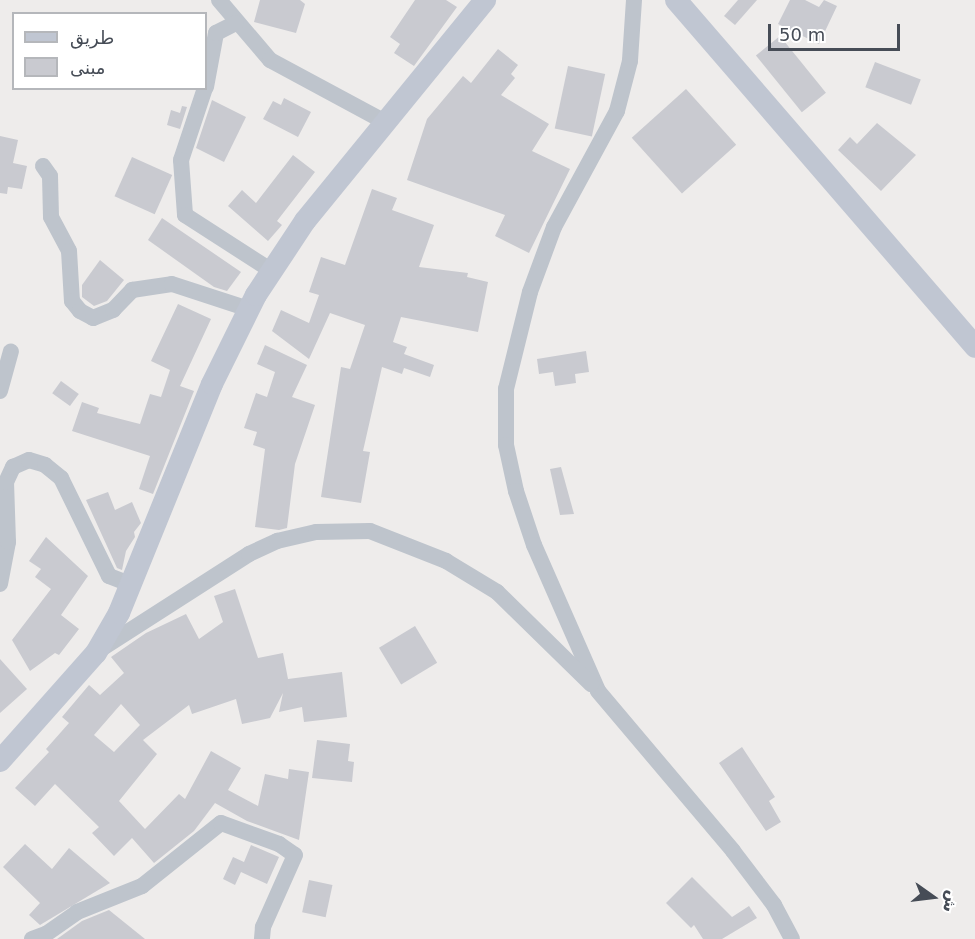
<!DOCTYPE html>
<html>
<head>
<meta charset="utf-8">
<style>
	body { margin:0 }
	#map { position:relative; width:975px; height:939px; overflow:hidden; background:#eeeceb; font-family:"DejaVu Sans","Noto Sans Arabic",sans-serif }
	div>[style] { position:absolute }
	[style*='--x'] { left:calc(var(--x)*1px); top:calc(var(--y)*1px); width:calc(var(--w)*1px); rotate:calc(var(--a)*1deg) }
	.building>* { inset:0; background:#c9cad0; transform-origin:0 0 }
	.street>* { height:16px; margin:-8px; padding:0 8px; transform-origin:8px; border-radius:8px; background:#bec4cc }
	.secondary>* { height:22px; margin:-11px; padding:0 11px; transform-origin:11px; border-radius:11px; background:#c0c6d2 }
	span { translate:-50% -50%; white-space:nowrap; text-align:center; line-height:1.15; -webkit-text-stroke:6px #fff; paint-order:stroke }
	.legend { position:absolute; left:12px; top:12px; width:195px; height:78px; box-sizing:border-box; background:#fff; border:2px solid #b5b7bb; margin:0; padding:8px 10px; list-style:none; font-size:18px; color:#464c56 }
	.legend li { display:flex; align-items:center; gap:12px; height:30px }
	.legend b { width:30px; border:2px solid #b5b7bb }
	.north { position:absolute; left:903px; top:867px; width:60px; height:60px; -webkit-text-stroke:4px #fff; paint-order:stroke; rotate:104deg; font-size:16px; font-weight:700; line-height:24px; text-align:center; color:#464c56 }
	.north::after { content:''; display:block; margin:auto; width:21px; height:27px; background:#464c56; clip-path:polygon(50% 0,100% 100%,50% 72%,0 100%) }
	.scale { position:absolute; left:768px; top:24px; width:132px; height:27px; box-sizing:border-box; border:3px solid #464c56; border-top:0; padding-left:8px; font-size:18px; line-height:21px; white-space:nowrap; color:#464c56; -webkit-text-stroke:4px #fff; paint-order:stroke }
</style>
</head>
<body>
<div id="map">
	<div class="building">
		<i style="clip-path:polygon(260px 0,300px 0,305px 4px,296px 33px,254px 22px)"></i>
		<i style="clip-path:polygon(415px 0,446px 0,457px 7px,414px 66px,394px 53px,400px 44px,390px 37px)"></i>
		<i style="clip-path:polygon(738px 0,757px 0,735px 25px,724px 16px)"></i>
		<i style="clip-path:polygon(790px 0,805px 0,819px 7px,824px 0,837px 6px,819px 44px,778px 24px)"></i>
		<i style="left:780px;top:36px;width:73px;height:31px;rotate:51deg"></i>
		<i style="clip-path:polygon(498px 49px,518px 65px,511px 74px,515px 78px,501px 95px,549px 124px,532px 151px,570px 169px,529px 253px,495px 236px,505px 215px,407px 180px,427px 119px,463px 76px,471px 83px)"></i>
		<i style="left:875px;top:62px;width:49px;height:27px;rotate:21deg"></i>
		<i style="left:568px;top:66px;width:38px;height:64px;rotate:12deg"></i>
		<i style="left:686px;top:89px;width:75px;height:73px;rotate:48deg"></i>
		<i style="clip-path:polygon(284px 98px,311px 112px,298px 137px,263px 119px,273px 101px,281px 105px)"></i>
		<i style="clip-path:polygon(212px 100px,246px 117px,224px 162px,196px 148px)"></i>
		<i style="clip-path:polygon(182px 106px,187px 107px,180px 129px,167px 125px,171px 110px,180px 113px)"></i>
		<i style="clip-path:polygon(877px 123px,916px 155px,881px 191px,838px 150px,850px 137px,857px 144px)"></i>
		<i style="clip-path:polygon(0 136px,18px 140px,13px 163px,27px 166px,22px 189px,8px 187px,7px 194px,0 193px)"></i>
		<i style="clip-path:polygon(293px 155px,315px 172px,277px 221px,282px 225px,268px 241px,228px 206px,242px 190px,256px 203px)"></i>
		<i style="left:132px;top:157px;width:44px;height:43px;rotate:24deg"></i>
		<i style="clip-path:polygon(372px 189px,397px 198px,392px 210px,434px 225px,419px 267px,468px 273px,467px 277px,488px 282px,478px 332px,401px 317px,393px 342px,407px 347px,404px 354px,434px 365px,430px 377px,404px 368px,402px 374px,382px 367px,363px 451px,370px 452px,361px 503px,321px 497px,341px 367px,350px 369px,365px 325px,330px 313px,309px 359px,272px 331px,281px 310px,309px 323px,319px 295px,309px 292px,321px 257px,345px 265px)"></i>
		<i style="clip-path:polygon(162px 218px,241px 272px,227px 291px,214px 287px,148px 240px)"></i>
		<i style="clip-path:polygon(100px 260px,124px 280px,107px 301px,94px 306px,82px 297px,82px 285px)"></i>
		<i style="clip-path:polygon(178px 304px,211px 319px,180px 386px,194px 391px,153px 494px,139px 489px,150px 456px,72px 431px,82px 402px,99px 408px,97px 413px,140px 424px,150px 394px,161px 397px,170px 370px,151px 361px)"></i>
		<i style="clip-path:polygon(265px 345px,307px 365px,292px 397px,315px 405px,295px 464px,287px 528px,279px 530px,255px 527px,265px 449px,253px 445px,257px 432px,244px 428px,256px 393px,267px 397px,275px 372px,257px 364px)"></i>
		<i style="clip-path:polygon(586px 351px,589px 372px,575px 374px,576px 383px,555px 386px,553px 372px,539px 374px,537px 359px)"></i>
		<i style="left:61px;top:381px;width:22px;height:15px;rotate:36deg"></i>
		<i style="clip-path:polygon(561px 467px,574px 514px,560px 515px,550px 469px)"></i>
		<i style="clip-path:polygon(108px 492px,115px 510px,132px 502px,141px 523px,134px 532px,135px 537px,126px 551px,122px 570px,117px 568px,86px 500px)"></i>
		<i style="clip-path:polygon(46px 537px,88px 576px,61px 615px,79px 629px,59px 655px,55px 653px,30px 671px,12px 640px,51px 589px,35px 577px,41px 569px,29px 561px)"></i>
		<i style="clip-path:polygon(evenodd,235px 589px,258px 658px,283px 653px,288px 679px,342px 672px,347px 717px,304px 722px,302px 707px,279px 712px,283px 693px,270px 718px,242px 724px,236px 699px,192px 714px,189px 705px,143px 740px,157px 754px,119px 801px,145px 829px,179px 794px,185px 799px,211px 751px,241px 768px,228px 790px,258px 806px,265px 774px,288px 779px,289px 769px,309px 772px,299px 840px,247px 821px,215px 803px,194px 831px,154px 863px,132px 838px,114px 856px,92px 833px,99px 827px,55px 784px,35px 806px,15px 788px,49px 752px,46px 749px,69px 723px,62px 717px,89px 685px,100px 695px,124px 673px,111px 657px,146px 633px,186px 614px,199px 639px,223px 622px,214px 596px,235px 589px,121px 704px,140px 725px,114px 752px,94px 735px,121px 704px)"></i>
		<i style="left:415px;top:626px;width:43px;height:42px;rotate:59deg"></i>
		<i style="clip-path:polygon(0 659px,27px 689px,0 713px)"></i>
		<i style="clip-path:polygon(317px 740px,350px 744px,348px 761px,354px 762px,352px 782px,312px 778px)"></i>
		<i style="clip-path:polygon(742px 747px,775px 797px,769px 801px,781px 822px,766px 831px,719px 763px)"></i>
		<i style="clip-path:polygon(25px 844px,52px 869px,69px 848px,110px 883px,40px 925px,29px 915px,40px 903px,3px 867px)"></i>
		<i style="clip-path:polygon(251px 845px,279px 857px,267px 884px,241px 872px,235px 885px,223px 879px,233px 857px,244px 862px)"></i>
		<i style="clip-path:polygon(692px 877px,732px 917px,749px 906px,757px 918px,722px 939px,703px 939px,694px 925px,691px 928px,666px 903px)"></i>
		<i style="left:309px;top:880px;width:24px;height:33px;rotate:12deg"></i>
		<i style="clip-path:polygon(109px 910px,145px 939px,57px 939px,82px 921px)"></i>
	</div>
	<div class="street">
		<i style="--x:219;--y:0;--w:79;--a:49.6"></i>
		<i style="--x:270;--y:60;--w:131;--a:28.3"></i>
		<i style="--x:634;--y:0;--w:61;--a:93.8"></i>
		<i style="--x:630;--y:61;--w:52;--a:104.6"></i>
		<i style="--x:617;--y:111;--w:132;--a:118.5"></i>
		<i style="--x:554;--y:227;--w:69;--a:110.3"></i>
		<i style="--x:530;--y:292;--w:100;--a:103.9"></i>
		<i style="--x:506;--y:389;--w:56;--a:90"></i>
		<i style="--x:506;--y:445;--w:47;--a:77.7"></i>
		<i style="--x:516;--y:491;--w:57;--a:71.6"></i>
		<i style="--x:534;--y:545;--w:159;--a:66.3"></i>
		<i style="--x:598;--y:691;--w:209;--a:49.8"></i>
		<i style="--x:733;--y:851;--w:68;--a:52.8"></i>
		<i style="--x:774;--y:905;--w:38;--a:62"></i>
		<i style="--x:206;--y:87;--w:55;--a:-79.5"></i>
		<i style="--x:216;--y:33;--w:22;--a:-27"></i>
		<i style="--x:205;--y:88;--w:76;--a:108.4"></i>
		<i style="--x:181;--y:160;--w:55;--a:85.8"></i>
		<i style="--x:185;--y:215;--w:103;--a:32.8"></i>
		<i style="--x:43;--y:166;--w:12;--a:55"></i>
		<i style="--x:50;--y:176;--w:41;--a:88.6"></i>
		<i style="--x:51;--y:217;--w:38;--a:62"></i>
		<i style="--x:69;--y:251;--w:50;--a:86.6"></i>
		<i style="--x:72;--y:301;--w:13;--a:51"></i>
		<i style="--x:80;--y:311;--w:15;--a:28"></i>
		<i style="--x:93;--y:318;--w:22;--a:-22"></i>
		<i style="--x:113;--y:310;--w:28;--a:-46"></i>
		<i style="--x:132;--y:290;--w:40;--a:-8.5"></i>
		<i style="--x:172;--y:284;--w:81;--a:18"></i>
		<i style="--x:0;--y:391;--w:41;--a:-74.6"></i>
		<i style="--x:0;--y:584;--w:43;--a:-79.2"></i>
		<i style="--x:8;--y:542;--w:60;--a:-91.9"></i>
		<i style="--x:6;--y:482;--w:17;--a:-65"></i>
		<i style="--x:13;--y:467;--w:17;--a:-24"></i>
		<i style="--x:29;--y:460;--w:17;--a:17"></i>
		<i style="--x:45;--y:465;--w:21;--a:39"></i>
		<i style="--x:61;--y:478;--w:109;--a:63.9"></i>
		<i style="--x:109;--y:576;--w:25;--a:21"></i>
		<i style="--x:101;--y:649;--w:176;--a:-32.7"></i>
		<i style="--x:249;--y:554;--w:31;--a:-25"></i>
		<i style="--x:277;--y:541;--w:40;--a:-13"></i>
		<i style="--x:316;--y:532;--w:54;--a:-1.1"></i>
		<i style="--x:370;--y:531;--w:82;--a:21.5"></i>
		<i style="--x:446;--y:561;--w:60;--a:31.3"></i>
		<i style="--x:497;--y:592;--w:132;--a:44.4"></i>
		<i style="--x:32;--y:939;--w:15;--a:-20"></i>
		<i style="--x:46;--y:934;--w:38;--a:-35"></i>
		<i style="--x:77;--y:912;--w:70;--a:-21.8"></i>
		<i style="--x:142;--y:886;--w:101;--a:-38.6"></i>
		<i style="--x:221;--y:823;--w:62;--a:19.9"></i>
		<i style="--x:279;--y:844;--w:19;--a:35"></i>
		<i style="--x:295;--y:855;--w:79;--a:114"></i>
		<i style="--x:263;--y:927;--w:12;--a:95"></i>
	</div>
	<div class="secondary">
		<i style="--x:676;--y:0;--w:458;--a:49.2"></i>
		<i style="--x:0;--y:761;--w:144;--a:-48.4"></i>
		<i style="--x:96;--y:653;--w:46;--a:-60.1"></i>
		<i style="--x:119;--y:613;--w:247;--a:-67.9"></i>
		<i style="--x:212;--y:384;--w:99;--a:-63.7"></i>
		<i style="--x:256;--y:295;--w:89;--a:-56.5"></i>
		<i style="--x:305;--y:221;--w:285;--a:-50.8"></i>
	</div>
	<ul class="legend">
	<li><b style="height:8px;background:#c0c6d2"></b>طريق</li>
	<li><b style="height:16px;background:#c9cad0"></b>مبنى</li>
	</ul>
	<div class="north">ش</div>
	<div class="scale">50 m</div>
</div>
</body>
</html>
